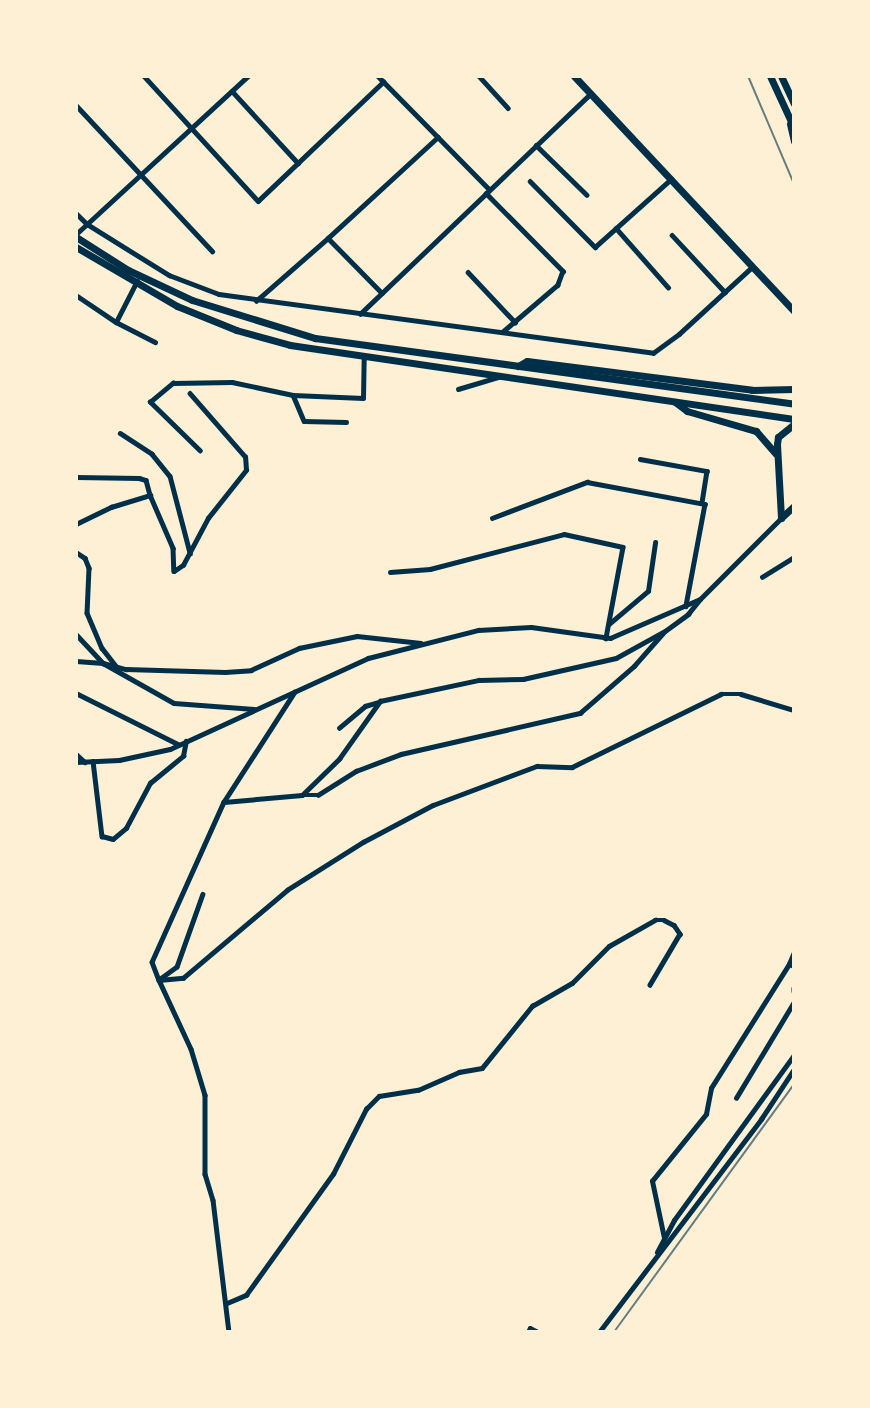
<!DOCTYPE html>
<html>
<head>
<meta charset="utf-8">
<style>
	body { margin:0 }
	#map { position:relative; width:870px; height:1408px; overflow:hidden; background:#fdf0d5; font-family:Signika,sans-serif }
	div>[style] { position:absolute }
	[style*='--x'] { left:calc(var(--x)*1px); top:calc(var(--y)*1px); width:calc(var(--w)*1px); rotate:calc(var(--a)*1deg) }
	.minor>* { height:4.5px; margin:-2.25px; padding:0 2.25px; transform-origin:2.25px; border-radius:2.25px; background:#003049 }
	.tertiary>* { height:5px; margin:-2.5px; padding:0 2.5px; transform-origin:2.5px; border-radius:2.5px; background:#003049 }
	.primary>* { height:7px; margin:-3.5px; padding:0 3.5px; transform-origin:3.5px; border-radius:3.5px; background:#003049 }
	.trunk>* { height:7px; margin:-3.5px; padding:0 3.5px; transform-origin:3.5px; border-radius:3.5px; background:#003049 }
	.rail>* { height:2px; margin:-1px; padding:0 1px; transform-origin:1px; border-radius:1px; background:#657d81 }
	span { translate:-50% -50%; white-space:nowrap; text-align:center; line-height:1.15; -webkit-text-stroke:5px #fdf0d5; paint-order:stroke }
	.frame { position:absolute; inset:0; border:78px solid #fdf0d5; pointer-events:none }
</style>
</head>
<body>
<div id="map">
	<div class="minor">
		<i style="--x:144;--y:76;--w:169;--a:47.6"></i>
		<i style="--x:258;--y:201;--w:173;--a:-43.6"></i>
		<i style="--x:378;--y:76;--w:158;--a:45.5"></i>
		<i style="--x:479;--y:76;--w:43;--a:47.8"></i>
		<i style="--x:232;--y:91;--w:98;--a:47.5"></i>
		<i style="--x:76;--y:105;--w:200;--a:47"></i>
		<i style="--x:536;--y:145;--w:71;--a:44.4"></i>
		<i style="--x:530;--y:181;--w:93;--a:45.4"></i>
		<i style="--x:595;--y:247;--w:102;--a:-41.8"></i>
		<i style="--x:486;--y:193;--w:110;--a:45.4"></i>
		<i style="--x:563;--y:271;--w:15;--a:110"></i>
		<i style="--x:558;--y:285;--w:72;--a:139.5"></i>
		<i style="--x:76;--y:213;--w:16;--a:45"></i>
		<i style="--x:87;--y:224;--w:97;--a:31.9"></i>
		<i style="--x:169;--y:275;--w:53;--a:20.8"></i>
		<i style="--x:219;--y:294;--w:438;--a:7.7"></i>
		<i style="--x:653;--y:353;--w:32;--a:-36"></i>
		<i style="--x:679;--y:334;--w:99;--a:-42.5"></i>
		<i style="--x:616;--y:228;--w:79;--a:48.6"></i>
		<i style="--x:672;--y:235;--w:78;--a:47.1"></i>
		<i style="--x:328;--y:238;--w:149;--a:-42.6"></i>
		<i style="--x:468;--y:272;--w:69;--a:46.8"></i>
		<i style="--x:76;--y:295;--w:48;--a:34"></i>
		<i style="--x:116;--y:322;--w:44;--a:27.1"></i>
		<i style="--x:256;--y:301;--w:96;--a:-41.2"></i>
		<i style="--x:328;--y:238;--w:77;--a:45.5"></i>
		<i style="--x:360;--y:314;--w:318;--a:-43.7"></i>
		<i style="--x:116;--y:322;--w:46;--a:-62.9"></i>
		<i style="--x:458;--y:389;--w:42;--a:-16.7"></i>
		<i style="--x:293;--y:395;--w:28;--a:67"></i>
		<i style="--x:304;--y:421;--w:42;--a:1.4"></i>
		<i style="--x:120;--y:433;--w:38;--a:33"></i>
		<i style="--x:152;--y:454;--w:28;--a:51"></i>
		<i style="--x:170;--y:476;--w:80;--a:75.4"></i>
		<i style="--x:200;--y:451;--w:70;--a:-135.6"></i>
		<i style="--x:150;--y:402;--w:30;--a:-40"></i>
		<i style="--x:173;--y:383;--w:59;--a:-1"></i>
		<i style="--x:232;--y:382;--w:62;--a:12"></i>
		<i style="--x:293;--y:395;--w:70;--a:2.5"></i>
		<i style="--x:363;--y:398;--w:39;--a:-89"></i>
		<i style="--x:640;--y:459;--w:68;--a:10.2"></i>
		<i style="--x:707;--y:471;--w:32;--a:99"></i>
		<i style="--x:76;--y:477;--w:63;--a:0.9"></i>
		<i style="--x:139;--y:478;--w:7;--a:16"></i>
		<i style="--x:146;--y:480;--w:16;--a:75"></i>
		<i style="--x:492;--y:518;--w:102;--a:-20.8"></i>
		<i style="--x:587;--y:482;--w:120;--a:10.6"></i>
		<i style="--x:705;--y:504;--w:104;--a:100.6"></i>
		<i style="--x:76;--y:524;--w:39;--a:-26"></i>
		<i style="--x:111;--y:507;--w:41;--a:-17.1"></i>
		<i style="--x:150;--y:495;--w:58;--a:66.5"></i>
		<i style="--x:173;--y:548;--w:23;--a:88"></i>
		<i style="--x:174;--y:571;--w:11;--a:-34"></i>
		<i style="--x:183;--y:565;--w:53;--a:-62"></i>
		<i style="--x:208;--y:518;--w:61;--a:-51.6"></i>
		<i style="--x:246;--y:470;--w:13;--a:-94"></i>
		<i style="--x:245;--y:457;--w:84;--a:-131.1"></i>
		<i style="--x:76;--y:552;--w:11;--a:34"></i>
		<i style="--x:85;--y:558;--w:11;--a:68"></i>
		<i style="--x:89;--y:568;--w:45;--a:92.5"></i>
		<i style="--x:87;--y:613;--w:38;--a:67"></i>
		<i style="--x:102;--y:648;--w:23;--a:52"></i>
		<i style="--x:390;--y:572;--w:40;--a:-4.3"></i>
		<i style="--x:430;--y:569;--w:138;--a:-14.6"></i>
		<i style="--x:564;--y:534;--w:60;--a:12.4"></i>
		<i style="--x:623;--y:547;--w:93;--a:100.6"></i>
		<i style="--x:762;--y:577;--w:38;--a:-32"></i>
		<i style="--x:609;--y:624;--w:51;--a:-40.2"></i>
		<i style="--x:648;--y:591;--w:49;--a:-81.7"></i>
		<i style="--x:76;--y:634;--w:40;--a:47"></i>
		<i style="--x:103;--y:663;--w:24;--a:15"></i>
		<i style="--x:126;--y:669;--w:99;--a:1.7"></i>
		<i style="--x:225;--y:672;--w:26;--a:-4"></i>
		<i style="--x:251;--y:670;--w:53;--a:-24.6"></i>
		<i style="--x:299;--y:648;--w:59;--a:-11.7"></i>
		<i style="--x:357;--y:636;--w:64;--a:6.2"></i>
		<i style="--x:76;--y:661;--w:27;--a:4"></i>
		<i style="--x:103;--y:663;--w:81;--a:29.4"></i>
		<i style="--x:174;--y:703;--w:80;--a:4.3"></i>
		<i style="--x:295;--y:692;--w:131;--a:122.8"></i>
		<i style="--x:224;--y:802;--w:78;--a:-5.1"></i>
		<i style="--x:302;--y:795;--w:52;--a:-44.2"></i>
		<i style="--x:339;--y:759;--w:71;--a:-54.7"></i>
		<i style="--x:380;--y:701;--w:101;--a:-12"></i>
		<i style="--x:479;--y:680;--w:44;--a:-1.3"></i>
		<i style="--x:523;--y:679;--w:95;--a:-12.7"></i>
		<i style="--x:616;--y:658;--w:56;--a:-28.9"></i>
		<i style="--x:665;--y:631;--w:29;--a:-36"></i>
		<i style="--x:688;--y:614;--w:19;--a:-51"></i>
		<i style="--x:76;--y:693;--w:114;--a:26.6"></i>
		<i style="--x:339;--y:728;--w:34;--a:-40"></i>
		<i style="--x:365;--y:706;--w:15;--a:-16"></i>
		<i style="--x:76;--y:754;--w:12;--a:42"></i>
		<i style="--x:93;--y:761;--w:76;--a:83.2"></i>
		<i style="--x:102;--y:836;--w:11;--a:15"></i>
		<i style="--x:113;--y:839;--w:17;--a:-40"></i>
		<i style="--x:126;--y:828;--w:51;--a:-61.9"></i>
		<i style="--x:150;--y:783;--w:43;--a:-39.3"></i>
		<i style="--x:183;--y:756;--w:15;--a:-79"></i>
		<i style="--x:302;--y:795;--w:16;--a:0"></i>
		<i style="--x:318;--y:795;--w:45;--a:-32.3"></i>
		<i style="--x:356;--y:771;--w:48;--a:-20.7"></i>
		<i style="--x:401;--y:754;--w:184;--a:-12.9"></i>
		<i style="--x:580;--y:713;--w:72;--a:-41"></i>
		<i style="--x:634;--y:666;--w:44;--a:-48.7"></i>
		<i style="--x:224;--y:802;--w:175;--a:114.2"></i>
		<i style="--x:152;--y:962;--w:19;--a:69"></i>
		<i style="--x:159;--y:980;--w:24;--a:-5"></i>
		<i style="--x:183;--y:978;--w:136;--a:-40.2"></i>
		<i style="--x:287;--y:890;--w:90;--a:-32.3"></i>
		<i style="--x:363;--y:842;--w:79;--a:-27.9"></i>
		<i style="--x:433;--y:805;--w:111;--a:-20.6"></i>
		<i style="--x:537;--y:766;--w:35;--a:2"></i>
		<i style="--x:572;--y:767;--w:166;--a:-26.1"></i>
		<i style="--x:721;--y:694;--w:20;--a:0"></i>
		<i style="--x:741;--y:694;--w:55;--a:16.8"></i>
		<i style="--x:203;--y:894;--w:77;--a:109.6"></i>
		<i style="--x:177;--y:967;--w:22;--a:144"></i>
		<i style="--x:159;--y:980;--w:76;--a:65.1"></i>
		<i style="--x:191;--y:1049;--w:48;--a:73.1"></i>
		<i style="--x:205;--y:1095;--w:79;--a:90"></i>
		<i style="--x:205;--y:1174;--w:27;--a:73"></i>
		<i style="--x:213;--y:1200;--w:133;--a:83.1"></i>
		<i style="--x:789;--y:964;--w:13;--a:-67"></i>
		<i style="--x:794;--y:988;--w:3;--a:90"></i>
		<i style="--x:736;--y:1098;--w:112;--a:-58.9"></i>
		<i style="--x:664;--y:1238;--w:58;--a:-101.9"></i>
		<i style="--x:652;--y:1181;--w:86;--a:-51.1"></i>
		<i style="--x:706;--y:1114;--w:26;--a:-79"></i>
		<i style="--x:711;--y:1088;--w:146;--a:-57.8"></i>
		<i style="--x:789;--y:964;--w:5;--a:22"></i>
		<i style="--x:227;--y:1303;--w:21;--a:-23"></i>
		<i style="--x:246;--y:1295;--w:149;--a:-54.3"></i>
		<i style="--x:333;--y:1174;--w:73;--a:-63.1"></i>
		<i style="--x:366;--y:1109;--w:18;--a:-45"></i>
		<i style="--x:379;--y:1096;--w:39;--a:-9"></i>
		<i style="--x:418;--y:1090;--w:45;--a:-23.7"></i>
		<i style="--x:459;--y:1072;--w:23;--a:-10"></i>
		<i style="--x:482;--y:1068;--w:80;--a:-51.1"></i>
		<i style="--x:532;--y:1006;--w:46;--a:-29.9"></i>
		<i style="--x:572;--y:983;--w:52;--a:-45"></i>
		<i style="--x:609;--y:946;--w:53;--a:-29.5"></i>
		<i style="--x:655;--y:920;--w:9;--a:0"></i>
		<i style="--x:664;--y:920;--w:11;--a:27"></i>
		<i style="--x:674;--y:925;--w:11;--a:56"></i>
		<i style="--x:680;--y:934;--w:59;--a:120.5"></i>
		<i style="--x:528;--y:1332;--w:4;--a:-63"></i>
		<i style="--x:530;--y:1328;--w:9;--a:27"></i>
	</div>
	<div class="tertiary">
		<i style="--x:76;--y:234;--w:234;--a:-42.6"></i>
		<i style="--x:76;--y:762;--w:43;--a:-2.7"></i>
		<i style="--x:119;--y:760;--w:52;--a:-12.2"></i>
		<i style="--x:170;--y:749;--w:218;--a:-24.7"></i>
		<i style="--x:368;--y:658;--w:114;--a:-14.3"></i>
		<i style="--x:478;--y:630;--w:53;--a:-3.2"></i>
		<i style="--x:531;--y:627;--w:80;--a:7.9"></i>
		<i style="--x:610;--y:638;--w:98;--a:-23.4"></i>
		<i style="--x:700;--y:599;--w:115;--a:-45"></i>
		<i style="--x:657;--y:1252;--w:36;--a:-62"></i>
		<i style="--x:674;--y:1220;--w:204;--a:-54"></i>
		<i style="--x:599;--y:1332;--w:268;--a:-52.7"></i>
		<i style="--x:761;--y:1119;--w:60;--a:-56.6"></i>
	</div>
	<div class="primary">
		<i style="--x:574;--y:76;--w:322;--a:46.9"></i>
		<i style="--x:781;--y:518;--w:18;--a:-43"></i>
	</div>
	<div class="trunk">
		<i style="--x:770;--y:76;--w:57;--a:65.2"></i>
		<i style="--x:781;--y:76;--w:31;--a:65"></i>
		<i style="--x:790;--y:124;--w:18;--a:77"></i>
		<i style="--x:76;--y:237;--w:62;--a:32.4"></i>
		<i style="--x:128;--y:270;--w:71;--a:25.1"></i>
		<i style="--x:192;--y:300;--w:129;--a:17.2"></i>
		<i style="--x:315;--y:338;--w:484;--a:7.8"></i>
		<i style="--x:76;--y:247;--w:117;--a:30.3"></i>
		<i style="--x:177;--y:306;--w:64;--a:22.1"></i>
		<i style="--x:236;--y:330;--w:56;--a:15.5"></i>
		<i style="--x:290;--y:345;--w:509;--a:8.35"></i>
		<i style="--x:518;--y:366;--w:10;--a:-29"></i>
		<i style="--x:527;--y:361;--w:227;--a:7.3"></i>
		<i style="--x:752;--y:390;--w:42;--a:-1.4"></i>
		<i style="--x:675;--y:402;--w:15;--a:37"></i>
		<i style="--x:687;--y:411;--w:72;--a:16.2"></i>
		<i style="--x:756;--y:431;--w:30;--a:49"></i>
		<i style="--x:781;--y:518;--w:74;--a:-93.1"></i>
		<i style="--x:777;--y:444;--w:7;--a:-82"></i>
		<i style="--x:778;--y:437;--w:21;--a:-39"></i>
	</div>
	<div class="rail">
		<i style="--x:748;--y:76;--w:117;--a:66.9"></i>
		<i style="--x:614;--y:1332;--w:306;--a:-54"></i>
	</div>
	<div class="frame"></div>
</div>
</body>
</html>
